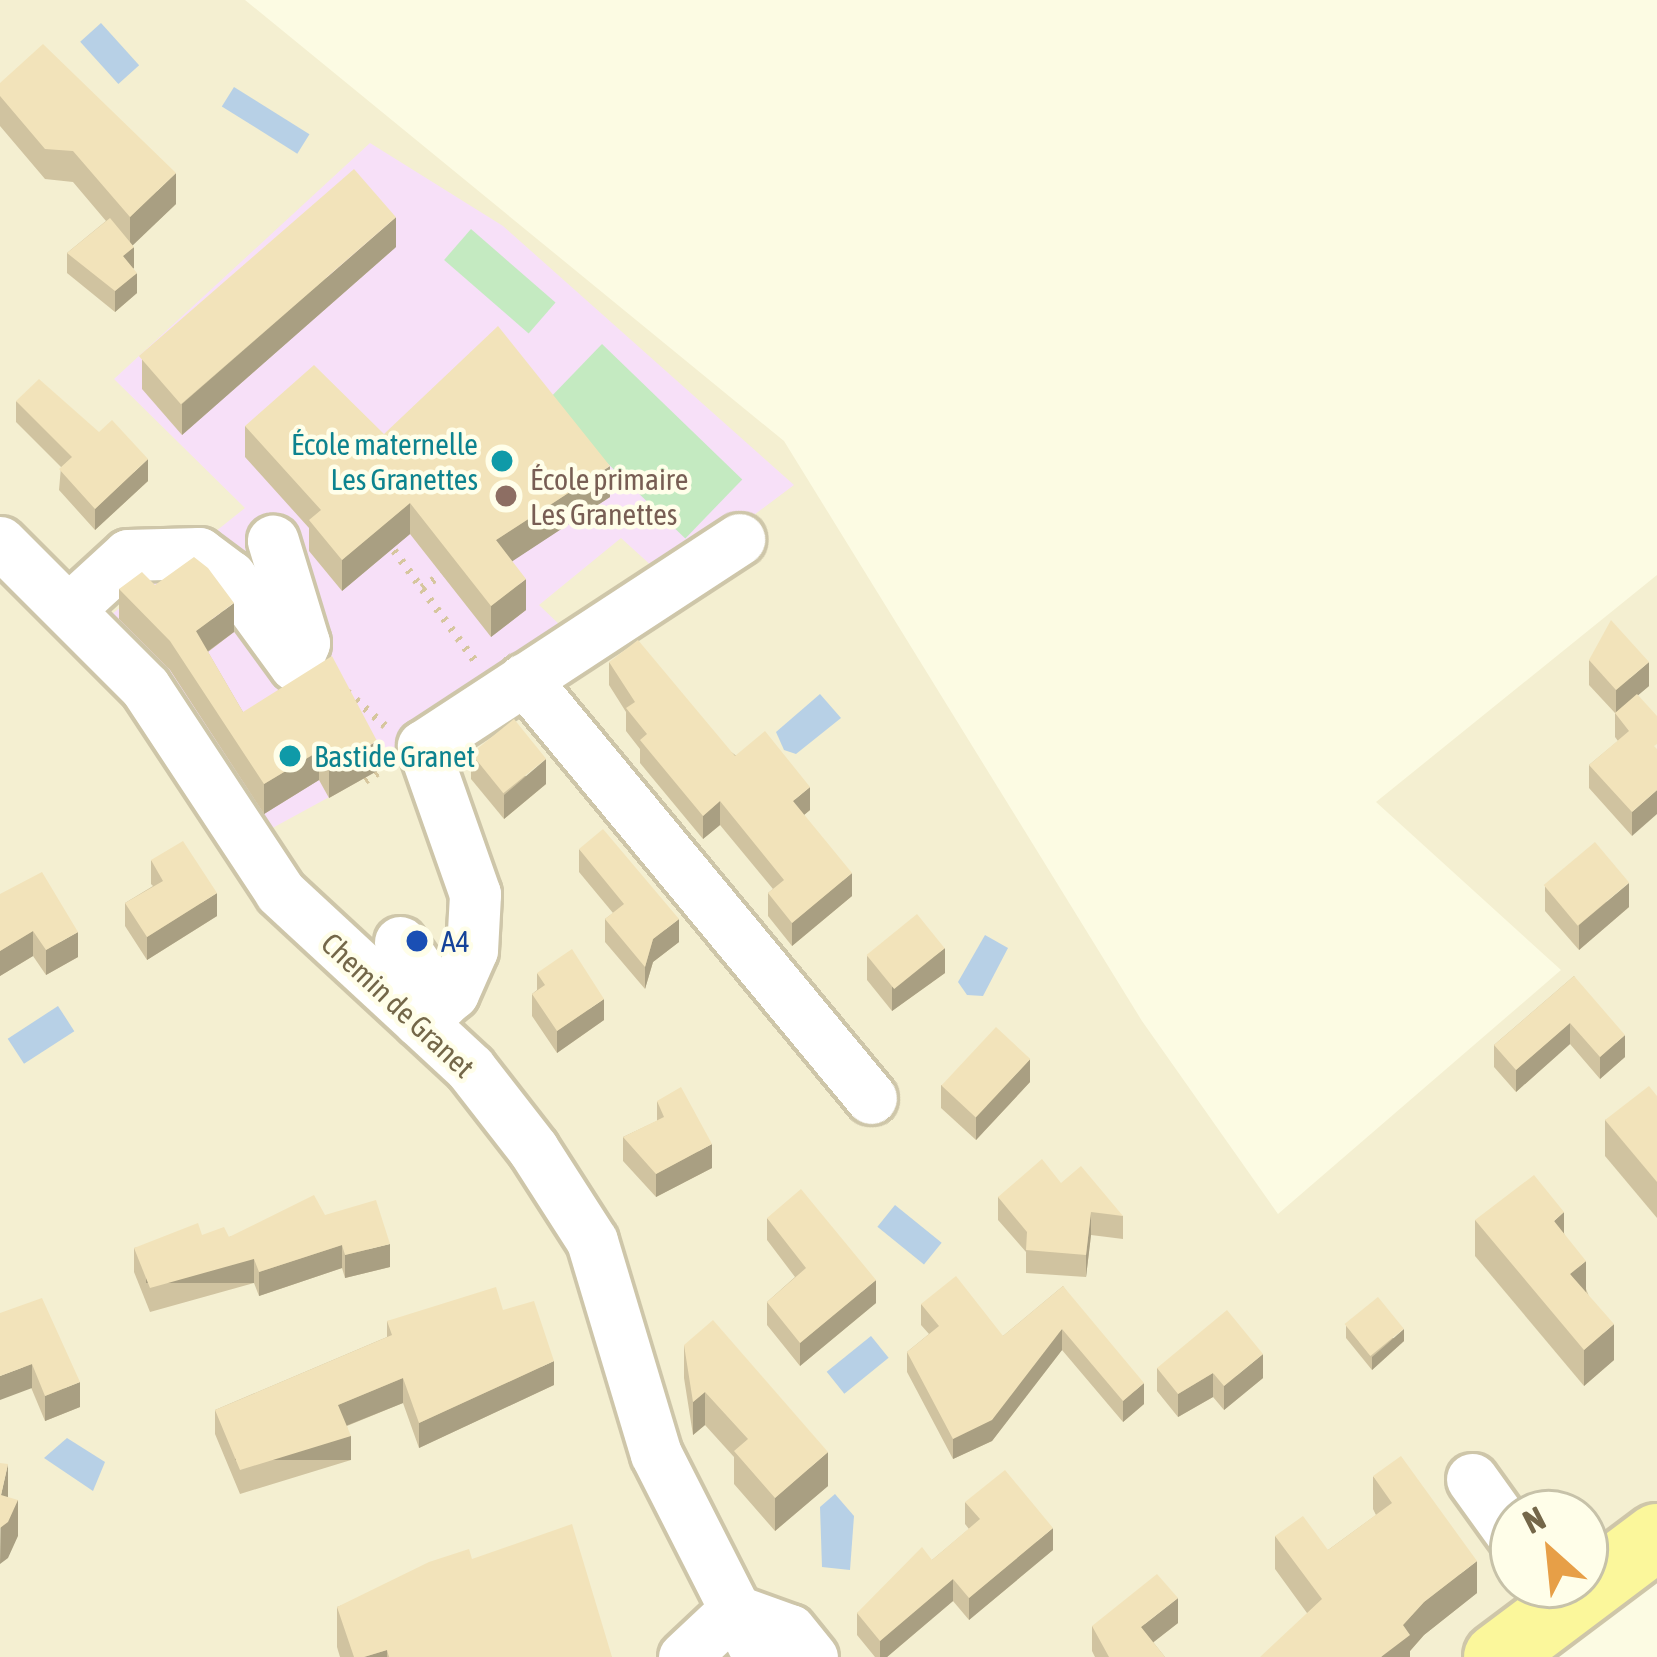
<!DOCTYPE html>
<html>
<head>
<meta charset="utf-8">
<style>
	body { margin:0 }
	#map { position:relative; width:1657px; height:1657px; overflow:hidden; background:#fcfbe3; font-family:"Asap Condensed",sans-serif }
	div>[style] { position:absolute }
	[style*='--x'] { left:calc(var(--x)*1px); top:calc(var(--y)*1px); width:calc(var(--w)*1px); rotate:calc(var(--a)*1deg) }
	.residential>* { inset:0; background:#f4efd1 }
	.education>* { inset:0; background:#f7e0f8 }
	.green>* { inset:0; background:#c4eac1; transform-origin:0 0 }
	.water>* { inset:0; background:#b7d0e6; transform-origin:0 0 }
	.path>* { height:8px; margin-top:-4px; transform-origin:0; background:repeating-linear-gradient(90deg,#d6c69e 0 3px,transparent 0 12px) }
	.roads { filter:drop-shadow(3px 0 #cec6a9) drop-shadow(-3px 0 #cec6a9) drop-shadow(0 3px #cec6a9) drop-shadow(0 -3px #cec6a9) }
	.minor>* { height:51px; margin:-25.5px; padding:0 25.5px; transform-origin:25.5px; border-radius:25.5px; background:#fff }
	.major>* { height:66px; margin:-33px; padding:0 33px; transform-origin:33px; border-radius:33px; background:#fbf79b }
	.wall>* { inset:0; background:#d0c3a0 }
	.shaded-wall>* { inset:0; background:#a99f82; transform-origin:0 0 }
	.building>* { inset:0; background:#f2e3ba; transform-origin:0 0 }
	.dots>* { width:33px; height:33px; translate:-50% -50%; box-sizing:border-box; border:6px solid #fffee9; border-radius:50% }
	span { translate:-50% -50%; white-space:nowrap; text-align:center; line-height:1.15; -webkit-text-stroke:9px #fffee9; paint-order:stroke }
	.culture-label { font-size:30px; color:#0d838f }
	.right { translate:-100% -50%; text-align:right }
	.left { translate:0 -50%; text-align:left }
	.education-label { font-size:30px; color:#785e54 }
	.transit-label { font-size:30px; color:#164399 }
	.street-label { font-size:30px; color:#746749 }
	.north { position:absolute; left:1489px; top:1489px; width:120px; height:120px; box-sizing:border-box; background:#fffee9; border:3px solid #c7c2a9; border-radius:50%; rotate:333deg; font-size:33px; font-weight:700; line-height:48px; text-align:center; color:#746749 }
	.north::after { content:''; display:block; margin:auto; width:42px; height:54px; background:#e79f47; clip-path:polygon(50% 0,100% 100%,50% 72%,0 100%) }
</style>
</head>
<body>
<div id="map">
	<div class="residential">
		<i style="clip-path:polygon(0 0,245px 0,784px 441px,1142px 1021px,1278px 1214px,1561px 970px,1376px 802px,1657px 575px,1657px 1518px,1585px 1570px,1585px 1513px,1513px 1513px,1513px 1585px,1564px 1585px,1464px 1657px,0 1657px)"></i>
	</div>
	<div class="education">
		<i style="clip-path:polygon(370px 143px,503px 226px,794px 485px,691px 562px,654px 568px,621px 538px,539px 605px,563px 628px,557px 639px,377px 771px,256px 837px,107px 618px,245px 508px,114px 379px)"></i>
	</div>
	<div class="green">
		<i style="left:471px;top:229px;width:112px;height:41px;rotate:41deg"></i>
		<i style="left:602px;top:344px;width:195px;height:82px;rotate:44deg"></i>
	</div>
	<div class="water">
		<i style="left:101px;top:23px;width:57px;height:28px;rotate:48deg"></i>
		<i style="left:234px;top:87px;width:89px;height:23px;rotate:32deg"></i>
		<i style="clip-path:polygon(820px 694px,841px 718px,796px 754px,784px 750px,776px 732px)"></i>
		<i style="clip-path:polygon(985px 935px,1008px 948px,983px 996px,967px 995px,958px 982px)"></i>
		<i style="left:58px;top:1006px;width:30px;height:60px;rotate:57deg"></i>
		<i style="left:895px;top:1205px;width:60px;height:28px;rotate:39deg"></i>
		<i style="left:871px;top:1336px;width:28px;height:57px;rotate:51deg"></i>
		<i style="clip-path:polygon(67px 1438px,105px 1462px,93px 1491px,44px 1458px)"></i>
		<i style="clip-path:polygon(835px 1494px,854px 1516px,850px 1570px,822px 1567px,820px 1507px)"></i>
	</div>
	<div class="path">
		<i style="--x:387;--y:541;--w:152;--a:53.8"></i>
		<i style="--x:422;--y:588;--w:24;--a:-35"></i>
		<i style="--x:347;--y:692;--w:51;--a:41.8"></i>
		<i style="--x:365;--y:781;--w:24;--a:-33"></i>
	</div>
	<div class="roads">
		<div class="minor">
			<i style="--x:0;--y:542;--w:205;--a:45"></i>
			<i style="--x:145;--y:687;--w:245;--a:56.6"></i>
			<i style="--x:280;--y:892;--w:259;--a:42.8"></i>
			<i style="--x:470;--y:1068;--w:103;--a:52.1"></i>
			<i style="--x:533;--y:1149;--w:109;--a:57.3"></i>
			<i style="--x:592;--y:1241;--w:222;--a:73.3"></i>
			<i style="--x:656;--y:1454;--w:228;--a:63.1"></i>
			<i style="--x:69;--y:609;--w:80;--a:-42.5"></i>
			<i style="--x:128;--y:555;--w:71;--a:-1.6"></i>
			<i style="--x:199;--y:553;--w:39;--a:37"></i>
			<i style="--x:230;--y:576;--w:110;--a:53.9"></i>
			<i style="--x:295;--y:665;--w:24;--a:-68"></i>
			<i style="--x:304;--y:643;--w:107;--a:-106.9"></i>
			<i style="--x:524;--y:679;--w:544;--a:50.37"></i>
			<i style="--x:400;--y:942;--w:74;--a:55.5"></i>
			<i style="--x:419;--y:1021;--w:44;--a:-39.5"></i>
			<i style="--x:453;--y:993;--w:47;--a:-66.2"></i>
			<i style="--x:472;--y:950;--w:56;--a:-86.9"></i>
			<i style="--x:475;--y:894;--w:157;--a:-109.4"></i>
			<i style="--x:423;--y:746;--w:378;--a:-33.2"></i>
			<i style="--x:1472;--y:1479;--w:70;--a:54.3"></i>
			<i style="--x:684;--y:1657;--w:69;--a:-43.2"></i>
			<i style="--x:734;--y:1610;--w:59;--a:19.7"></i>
			<i style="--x:790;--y:1630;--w:35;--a:51"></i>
		</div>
		<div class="major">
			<i style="--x:1497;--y:1657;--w:200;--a:-36.9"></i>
		</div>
	</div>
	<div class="wall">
		<i style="clip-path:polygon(0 83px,176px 204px,132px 245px,133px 268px,137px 293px,115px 312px,67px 273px,67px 253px,106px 221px,73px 182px,45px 179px,0 126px)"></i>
		<i style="clip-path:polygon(396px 247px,182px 435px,142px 389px,142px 359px)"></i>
		<i style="clip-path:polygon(16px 401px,148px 481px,95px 530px,59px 490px,61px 467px,16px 422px)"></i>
		<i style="clip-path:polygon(245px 426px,384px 434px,610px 497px,512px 561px,526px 610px,491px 637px,410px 534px,342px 591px,309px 551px,309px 528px,245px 457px)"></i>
		<i style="clip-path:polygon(155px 585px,234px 632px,208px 652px,243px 712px,377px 771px,329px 798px,319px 780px,264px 814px,170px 670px,119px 619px,119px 589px)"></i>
		<i style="clip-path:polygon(1589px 660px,1649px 686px,1638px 695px,1632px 836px,1589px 788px,1589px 765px,1618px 741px,1615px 737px,1615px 713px,1589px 685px)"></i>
		<i style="clip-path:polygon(609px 662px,810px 810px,804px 815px,852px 896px,792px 946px,768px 916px,768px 893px,773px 889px,720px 825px,703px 839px,640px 763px,640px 749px,626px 731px,626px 712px,609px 685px)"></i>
		<i style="clip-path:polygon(471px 754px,546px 784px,504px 819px,471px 779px)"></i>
		<i style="clip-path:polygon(579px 849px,679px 942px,653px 962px,645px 989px,605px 942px,605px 919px,613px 913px,579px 872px)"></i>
		<i style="clip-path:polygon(151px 860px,217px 916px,147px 960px,125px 926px,125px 903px,153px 886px,151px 884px)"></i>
		<i style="clip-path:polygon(1545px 886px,1629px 907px,1579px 950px,1545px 911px)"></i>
		<i style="clip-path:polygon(0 894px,78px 957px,46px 975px,33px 956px,0 976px)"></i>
		<i style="clip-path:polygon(867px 956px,945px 973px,892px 1011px,867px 980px)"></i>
		<i style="clip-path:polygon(537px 973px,604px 1020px,557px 1053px,532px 1016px,532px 994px,537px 990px)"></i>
		<i style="clip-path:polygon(1574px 976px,1625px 1057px,1600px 1079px,1570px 1044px,1516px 1092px,1494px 1067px,1494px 1045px)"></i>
		<i style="clip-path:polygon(1030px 1082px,976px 1140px,941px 1108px,941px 1085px)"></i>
		<i style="clip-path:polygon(1657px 1096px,1657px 1218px,1605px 1156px,1605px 1120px)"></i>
		<i style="clip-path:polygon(657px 1101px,712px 1168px,656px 1197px,623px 1161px,623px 1137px,657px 1121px)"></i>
		<i style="clip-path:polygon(1061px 1183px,1123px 1216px,1123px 1239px,1091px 1235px,1086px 1277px,1026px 1273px,1026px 1252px,998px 1220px,998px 1197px)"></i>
		<i style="clip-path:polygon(325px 1215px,390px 1267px,345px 1278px,342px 1268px,259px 1296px,254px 1283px,150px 1312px,134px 1272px,134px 1248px,202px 1235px,229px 1237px)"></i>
		<i style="clip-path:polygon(767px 1218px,876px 1303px,800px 1366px,767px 1325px,767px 1302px,795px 1277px,767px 1240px)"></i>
		<i style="clip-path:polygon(1475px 1220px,1564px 1233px,1614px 1360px,1584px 1386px,1475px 1256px)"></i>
		<i style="clip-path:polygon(1063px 1286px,1144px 1404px,1123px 1422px,1062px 1350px,992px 1441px,953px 1459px,907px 1372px,907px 1352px,929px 1334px,921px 1325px,921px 1304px,1003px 1336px)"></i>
		<i style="clip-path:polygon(503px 1310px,554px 1385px,419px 1448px,403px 1403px,347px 1426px,351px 1460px,240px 1494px,215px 1434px,215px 1410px,387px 1337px,387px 1321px)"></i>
		<i style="clip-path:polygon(0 1313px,80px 1407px,45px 1421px)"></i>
		<i style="clip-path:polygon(1346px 1325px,1404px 1341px,1372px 1370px,1346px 1338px)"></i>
		<i style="clip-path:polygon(684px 1345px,828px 1486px,775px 1531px,734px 1484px,734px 1457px,705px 1425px,693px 1435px,684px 1378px)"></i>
		<i style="clip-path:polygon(1157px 1368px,1263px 1378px,1224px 1410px,1213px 1397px,1178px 1417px,1157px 1391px)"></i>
		<i style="clip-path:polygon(1373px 1476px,1477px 1593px,1424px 1635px,1410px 1651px,1410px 1657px,1307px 1613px,1275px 1569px,1275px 1536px,1328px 1550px,1376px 1515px,1373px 1509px)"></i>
		<i style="clip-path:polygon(965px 1502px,1053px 1550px,969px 1620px,953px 1601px,887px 1657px,875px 1657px,857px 1635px,857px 1613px,932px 1560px,969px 1529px,965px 1524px)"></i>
		<i style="clip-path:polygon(472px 1559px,612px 1657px,340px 1657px,337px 1647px,337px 1607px)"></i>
		<i style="clip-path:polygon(1178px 1623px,1153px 1642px,1165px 1657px,1095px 1657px,1092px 1651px,1092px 1626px)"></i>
	</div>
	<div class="shaded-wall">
		<i style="clip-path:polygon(176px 173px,176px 204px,130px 248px,130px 217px)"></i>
		<i style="clip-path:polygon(396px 217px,396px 247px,182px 435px,182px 404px)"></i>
		<i style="clip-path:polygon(134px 247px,134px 268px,123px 277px,123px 256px)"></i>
		<i style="clip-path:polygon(137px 273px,137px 293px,115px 312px,115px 291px)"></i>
		<i style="clip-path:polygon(148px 459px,148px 481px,95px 530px,95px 509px)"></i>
		<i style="clip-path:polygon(610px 466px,610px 497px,496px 572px,496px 540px)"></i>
		<i style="clip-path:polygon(410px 503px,410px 534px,342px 591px,342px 560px)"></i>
		<i style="clip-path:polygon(526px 579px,526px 610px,491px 637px,491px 606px)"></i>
		<i style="clip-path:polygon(234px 603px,234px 632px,196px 660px,196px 631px)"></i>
		<i style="clip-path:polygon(1649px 662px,1649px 686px,1616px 714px,1616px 690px)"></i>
		<i style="clip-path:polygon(377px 741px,377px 771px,329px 798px,329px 769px)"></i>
		<i style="clip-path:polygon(319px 751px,319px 780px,264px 814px,264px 784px)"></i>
		<i style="clip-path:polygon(546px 759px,546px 784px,504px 819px,504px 795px)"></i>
		<i style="clip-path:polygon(810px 787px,810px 810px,793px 824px,793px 801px)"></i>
		<i style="clip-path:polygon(1657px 790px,1657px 814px,1632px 836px,1632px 812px)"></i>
		<i style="clip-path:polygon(720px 801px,720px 825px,703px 839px,703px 816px)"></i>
		<i style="clip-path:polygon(852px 873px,852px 896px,792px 946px,792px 923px)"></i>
		<i style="clip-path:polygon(1629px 883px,1629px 907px,1579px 950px,1579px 925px)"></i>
		<i style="clip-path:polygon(217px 893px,217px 916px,147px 960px,147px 937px)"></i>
		<i style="clip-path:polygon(679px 919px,679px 942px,653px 962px,645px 989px,645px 967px,653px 939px)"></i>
		<i style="clip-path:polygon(33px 931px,33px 956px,0 976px,0 951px)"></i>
		<i style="clip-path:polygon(78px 932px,78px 957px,46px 975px,46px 950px)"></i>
		<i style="clip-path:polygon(945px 948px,945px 973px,892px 1011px,892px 987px)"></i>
		<i style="clip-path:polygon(604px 999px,604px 1020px,557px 1053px,557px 1031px)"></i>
		<i style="clip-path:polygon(1570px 1023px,1570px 1044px,1516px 1092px,1516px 1070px)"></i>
		<i style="clip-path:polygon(1625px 1035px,1625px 1057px,1600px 1079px,1600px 1057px)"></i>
		<i style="clip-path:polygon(1030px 1059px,1030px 1082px,976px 1140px,976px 1116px)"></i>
		<i style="clip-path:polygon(712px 1144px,712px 1168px,656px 1197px,656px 1174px)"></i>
		<i style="clip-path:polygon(1091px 1212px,1091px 1235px,1086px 1277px,1086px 1255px)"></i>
		<i style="clip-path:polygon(1564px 1212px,1564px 1248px,1554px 1221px)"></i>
		<i style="clip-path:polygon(390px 1244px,390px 1267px,345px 1278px,345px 1255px)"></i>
		<i style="clip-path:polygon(342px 1245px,342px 1268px,259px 1296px,259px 1272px)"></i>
		<i style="left:254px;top:1259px;width:24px;height:108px;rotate:90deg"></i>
		<i style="clip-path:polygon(1586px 1261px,1586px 1297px,1570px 1274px)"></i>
		<i style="clip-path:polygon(876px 1280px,876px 1303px,800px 1366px,800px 1343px)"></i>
		<i style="clip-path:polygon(1614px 1324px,1614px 1360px,1584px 1386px,1584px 1350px)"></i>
		<i style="clip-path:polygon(1062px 1329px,1062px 1350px,992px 1441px,953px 1459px,953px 1439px)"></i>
		<i style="clip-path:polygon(1404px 1329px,1404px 1341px,1372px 1370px,1372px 1357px)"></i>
		<i style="clip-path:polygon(1263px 1354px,1263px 1378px,1224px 1410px,1224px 1386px)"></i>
		<i style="clip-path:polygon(554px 1361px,554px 1385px,419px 1448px,419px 1423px)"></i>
		<i style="clip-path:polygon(32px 1364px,32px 1388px,0 1400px,0 1376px)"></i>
		<i style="clip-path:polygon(1213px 1373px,1213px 1397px,1178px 1417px,1178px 1394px)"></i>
		<i style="clip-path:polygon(403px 1378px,403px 1403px,338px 1429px,338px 1405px)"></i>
		<i style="clip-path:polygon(80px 1382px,80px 1407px,45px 1421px,45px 1396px)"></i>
		<i style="clip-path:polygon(1144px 1383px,1144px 1404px,1123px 1422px,1123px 1401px)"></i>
		<i style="clip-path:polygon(705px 1392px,705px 1425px,693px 1435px,693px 1402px)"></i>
		<i style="left:351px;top:1436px;width:24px;height:116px;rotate:90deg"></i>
		<i style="clip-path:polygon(828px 1452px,828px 1486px,775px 1531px,775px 1498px)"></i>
		<i style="clip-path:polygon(8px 1464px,8px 1500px,18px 1500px,18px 1536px,8px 1558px,0 1564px,1px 1495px)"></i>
		<i style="clip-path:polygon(1053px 1528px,1053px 1550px,969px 1620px,969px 1598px)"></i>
		<i style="clip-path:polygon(1477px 1561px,1477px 1593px,1424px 1635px,1410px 1651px,1410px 1657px,1381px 1657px,1403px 1625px,1424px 1602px)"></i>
		<i style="clip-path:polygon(953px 1579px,953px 1601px,887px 1657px,880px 1657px,880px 1641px)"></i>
		<i style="clip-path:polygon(1178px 1598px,1178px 1623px,1141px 1652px,1141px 1627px)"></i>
		<i style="clip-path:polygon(387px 1650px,387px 1657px,364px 1657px)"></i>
	</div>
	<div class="building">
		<i style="clip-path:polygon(43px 44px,176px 173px,130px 217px,73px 151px,45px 149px,0 96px,0 83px)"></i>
		<i style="left:354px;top:169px;width:64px;height:285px;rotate:49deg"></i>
		<i style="clip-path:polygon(110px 218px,134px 247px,123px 256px,137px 273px,115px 291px,67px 253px)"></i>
		<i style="clip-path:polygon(498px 326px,610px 466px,496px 540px,526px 579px,491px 606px,410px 503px,342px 560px,309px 520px,321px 510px,245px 426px,314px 365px,384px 434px)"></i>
		<i style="clip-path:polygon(39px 379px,99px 432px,112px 420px,148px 459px,95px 509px,59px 469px,72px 457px,16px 401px)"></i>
		<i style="clip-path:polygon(194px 557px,208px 568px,234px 603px,196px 631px,243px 712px,332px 656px,377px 741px,329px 769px,319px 751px,264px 784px,170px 641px,119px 589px,142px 572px,155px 585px)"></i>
		<i style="clip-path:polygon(1611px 620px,1649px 662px,1616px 690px,1589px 660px)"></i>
		<i style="clip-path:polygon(638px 640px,735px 756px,765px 731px,810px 787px,793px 801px,852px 873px,792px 923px,768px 893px,784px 880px,720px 801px,703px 816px,640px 740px,647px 734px,626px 708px,635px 702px,609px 662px)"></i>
		<i style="clip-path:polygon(1637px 694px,1657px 716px,1657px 744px,1654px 746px,1657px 749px,1657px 790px,1632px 812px,1589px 765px,1629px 731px,1615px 713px)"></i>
		<i style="left:514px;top:719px;width:51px;height:55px;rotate:51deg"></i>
		<i style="clip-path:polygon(603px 829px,679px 919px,653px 939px,645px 967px,605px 919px,624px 904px,579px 849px)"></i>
		<i style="clip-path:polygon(183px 841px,217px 893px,147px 937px,125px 903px,163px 881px,151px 860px)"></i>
		<i style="left:1595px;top:842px;width:53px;height:67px;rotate:50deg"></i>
		<i style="clip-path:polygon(42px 872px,78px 932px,46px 950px,33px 931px,0 951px,0 894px)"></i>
		<i style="left:917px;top:914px;width:44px;height:65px;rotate:51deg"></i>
		<i style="clip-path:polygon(572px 949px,604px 999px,557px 1031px,532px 994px,545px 985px,537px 973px)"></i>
		<i style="clip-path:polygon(1574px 976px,1625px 1035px,1600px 1057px,1570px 1023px,1516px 1070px,1494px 1045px)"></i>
		<i style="left:996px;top:1027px;width:47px;height:80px;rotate:43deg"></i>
		<i style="clip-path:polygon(1649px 1086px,1657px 1096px,1657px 1182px,1605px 1120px)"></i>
		<i style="clip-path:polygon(681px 1087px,712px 1144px,656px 1174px,623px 1137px,664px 1117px,657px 1101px)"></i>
		<i style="clip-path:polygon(1042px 1159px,1061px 1183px,1081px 1166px,1123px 1216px,1091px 1212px,1086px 1255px,1026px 1250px,1027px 1232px,998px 1197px)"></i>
		<i style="clip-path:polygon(1534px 1175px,1564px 1212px,1554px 1221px,1586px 1261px,1570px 1274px,1614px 1324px,1584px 1350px,1475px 1220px)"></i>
		<i style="clip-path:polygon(801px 1189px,876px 1280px,800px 1343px,767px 1302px,806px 1268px,767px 1218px)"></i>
		<i style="clip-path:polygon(314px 1195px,325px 1215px,376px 1200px,390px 1244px,345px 1255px,342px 1245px,259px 1272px,254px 1259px,150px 1288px,134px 1248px,198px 1223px,202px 1235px,224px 1227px,229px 1237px)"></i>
		<i style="clip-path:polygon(956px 1276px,1003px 1336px,1063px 1286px,1144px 1383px,1123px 1401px,1062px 1329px,992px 1420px,953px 1439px,907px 1352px,939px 1326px,921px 1304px)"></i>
		<i style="clip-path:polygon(496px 1287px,503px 1310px,534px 1301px,554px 1361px,419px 1423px,403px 1378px,338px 1405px,351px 1436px,240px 1470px,215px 1410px,392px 1335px,387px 1321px)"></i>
		<i style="left:1378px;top:1297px;width:41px;height:43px;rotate:51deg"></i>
		<i style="clip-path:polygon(42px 1298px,80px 1382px,45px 1396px,32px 1364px,0 1376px,0 1313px)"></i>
		<i style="clip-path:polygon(1227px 1310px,1263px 1354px,1224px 1386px,1213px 1373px,1178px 1394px,1157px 1368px)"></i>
		<i style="clip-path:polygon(713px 1320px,828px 1452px,775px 1498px,734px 1451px,748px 1439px,705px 1392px,693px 1402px,684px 1345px)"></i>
		<i style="clip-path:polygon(1401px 1456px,1477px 1561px,1424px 1602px,1403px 1625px,1410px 1635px,1381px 1657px,1260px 1657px,1322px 1599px,1275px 1536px,1303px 1516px,1328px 1550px,1392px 1503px,1373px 1476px)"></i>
		<i style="clip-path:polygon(0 1463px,8px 1464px,1px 1495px,18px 1500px,8px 1522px,0 1528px)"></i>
		<i style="clip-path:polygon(1005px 1470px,1053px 1528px,969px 1598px,953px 1579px,880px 1641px,857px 1613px,922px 1547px,932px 1560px,980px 1519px,965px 1502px)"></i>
		<i style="clip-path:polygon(572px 1524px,612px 1657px,389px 1657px,387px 1650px,364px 1657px,354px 1657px,337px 1607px,429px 1562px,469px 1549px,472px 1559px)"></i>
		<i style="clip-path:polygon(1157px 1574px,1178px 1598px,1141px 1627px,1165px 1657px,1109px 1657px,1092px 1626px)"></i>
	</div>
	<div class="dots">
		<i style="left:502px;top:461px;background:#0f9aa8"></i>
		<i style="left:506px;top:496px;background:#8d6e63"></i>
		<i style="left:290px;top:756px;background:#0f9aa8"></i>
		<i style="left:417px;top:941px;background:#1a4fb4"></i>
	</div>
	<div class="culture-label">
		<span class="right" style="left:478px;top:461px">École maternelle<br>Les Granettes</span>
		<span class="left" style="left:314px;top:756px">Bastide Granet</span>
	</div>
	<div class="education-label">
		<span class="left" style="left:530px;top:496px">École primaire<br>Les Granettes</span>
	</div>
	<div class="transit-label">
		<span class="left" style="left:441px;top:941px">A4</span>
	</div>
	<div class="street-label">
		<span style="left:398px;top:1005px;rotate:43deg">Chemin de Granet</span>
	</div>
	<div class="north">N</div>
</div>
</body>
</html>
